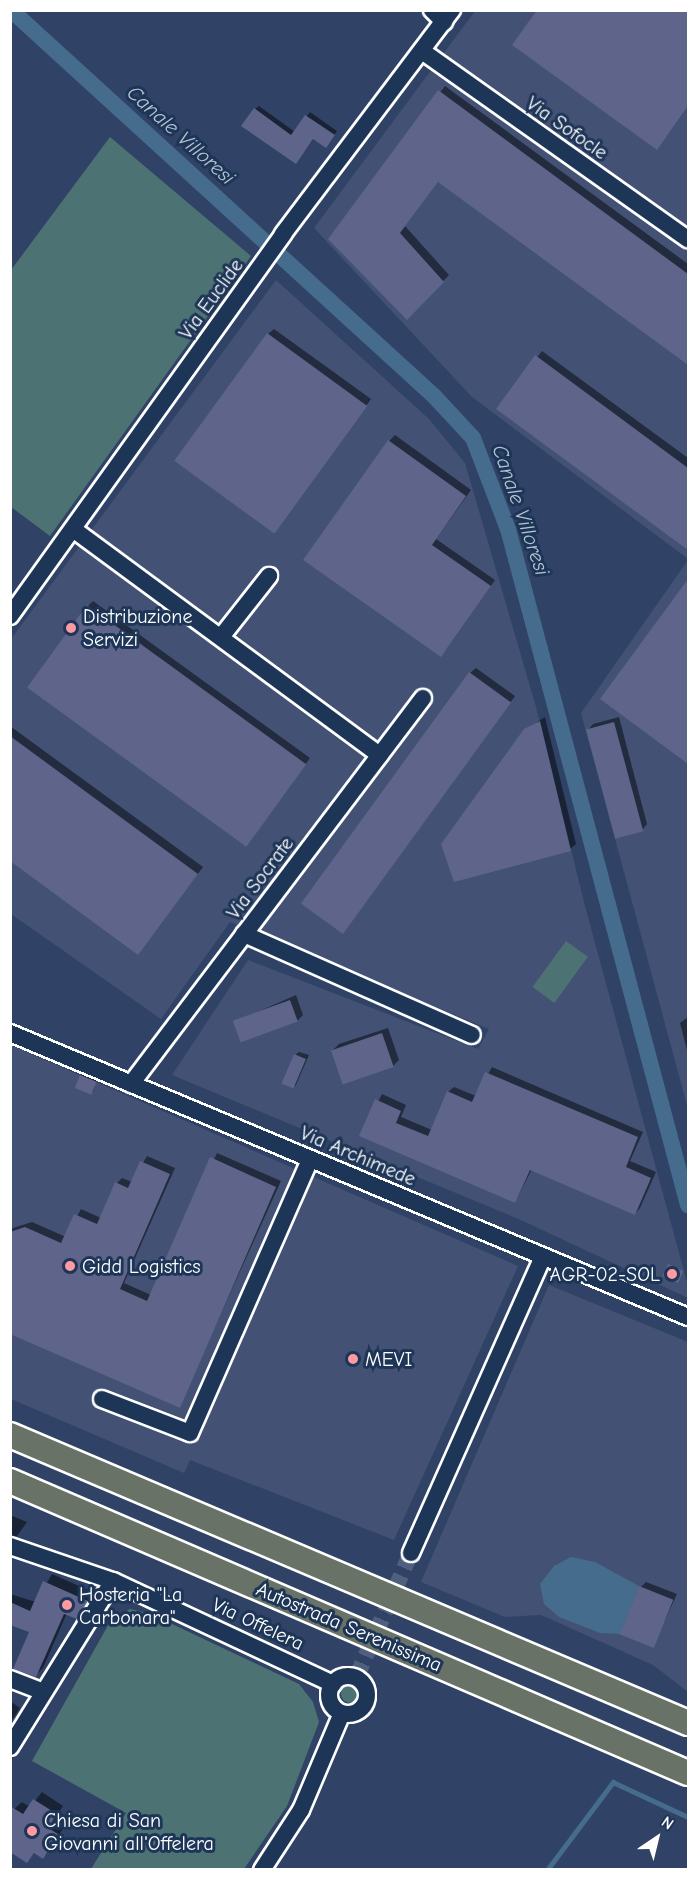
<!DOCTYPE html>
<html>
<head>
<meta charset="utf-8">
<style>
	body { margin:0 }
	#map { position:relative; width:699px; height:1880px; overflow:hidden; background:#304366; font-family:"Comic Neue",sans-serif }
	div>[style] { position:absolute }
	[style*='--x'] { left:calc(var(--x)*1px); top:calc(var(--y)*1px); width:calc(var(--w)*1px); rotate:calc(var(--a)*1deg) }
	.built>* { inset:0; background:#425174 }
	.green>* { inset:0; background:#4d7273; transform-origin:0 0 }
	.round { border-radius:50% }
	.water>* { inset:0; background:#456c8d }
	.shadow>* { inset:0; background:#0007 }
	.stream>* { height:4.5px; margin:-2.25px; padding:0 2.25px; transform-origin:2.25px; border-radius:2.25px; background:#456c8d }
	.canal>* { height:16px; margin:-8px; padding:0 8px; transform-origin:8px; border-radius:8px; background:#456c8d }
	.building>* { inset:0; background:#5e648a; transform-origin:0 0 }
	.minor-tunnel>* { height:16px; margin-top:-8px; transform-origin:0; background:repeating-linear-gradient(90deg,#4f5f7d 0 16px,transparent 0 24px) }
	.roads { filter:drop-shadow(2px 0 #fff) drop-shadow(-2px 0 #fff) drop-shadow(0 2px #fff) drop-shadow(0 -2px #fff) }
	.minor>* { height:16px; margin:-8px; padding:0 8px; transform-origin:8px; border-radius:8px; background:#1d3557 }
	.minor>.ring { margin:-8px; padding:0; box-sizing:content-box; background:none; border:16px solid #1d3557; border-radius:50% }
	.highway>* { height:24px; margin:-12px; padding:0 12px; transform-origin:12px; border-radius:12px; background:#687266 }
	.dots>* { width:16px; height:16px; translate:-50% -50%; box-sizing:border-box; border:3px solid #1d3557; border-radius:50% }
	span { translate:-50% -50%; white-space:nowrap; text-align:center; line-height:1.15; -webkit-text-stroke:6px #1d3557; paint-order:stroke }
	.street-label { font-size:20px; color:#fff }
	.poi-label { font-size:20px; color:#fff }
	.left { translate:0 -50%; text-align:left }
	.right { translate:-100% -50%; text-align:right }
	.water-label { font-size:21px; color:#b5c4d1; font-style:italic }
	.frame { position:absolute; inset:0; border:12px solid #fff; pointer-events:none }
	.north { position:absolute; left:627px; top:1808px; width:60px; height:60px; -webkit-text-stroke:4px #1d3557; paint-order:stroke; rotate:35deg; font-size:16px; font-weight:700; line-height:24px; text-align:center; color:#fff }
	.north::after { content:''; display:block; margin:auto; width:21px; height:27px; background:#fff; clip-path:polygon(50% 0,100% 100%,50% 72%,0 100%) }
</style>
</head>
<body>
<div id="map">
	<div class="built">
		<i style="clip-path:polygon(475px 11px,688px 11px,688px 559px,472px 397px,314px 228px)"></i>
		<i style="clip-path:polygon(276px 280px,429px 419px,465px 463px,536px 707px,585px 906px,688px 1286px,688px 1298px,523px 1221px,172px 1075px,248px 960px,478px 1049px,489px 1029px,230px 922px,161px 1019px,11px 914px,11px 639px)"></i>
		<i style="clip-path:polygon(688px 560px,688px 1109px,581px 713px)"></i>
		<i style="clip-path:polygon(11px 1045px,518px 1266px,394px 1540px,190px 1460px,184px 1473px,11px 1399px)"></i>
		<i style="clip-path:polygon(549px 1285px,688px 1342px,688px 1692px,653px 1665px,541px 1615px,505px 1617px,421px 1582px)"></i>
	</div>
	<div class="green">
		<i style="clip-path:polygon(110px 137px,251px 256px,50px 536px,11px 507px,11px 270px)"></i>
		<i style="left:566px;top:941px;width:27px;height:57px;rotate:36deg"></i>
		<i style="clip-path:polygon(130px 1609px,151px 1614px,299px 1684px,313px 1702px,319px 1722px,287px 1806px,244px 1869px,91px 1869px,126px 1813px,32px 1761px,111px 1620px)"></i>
		<i class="round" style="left:341px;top:1685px;width:18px;height:18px"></i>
	</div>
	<div class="water">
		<i style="clip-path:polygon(571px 1557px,595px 1562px,639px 1586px,620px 1634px,600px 1633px,559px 1617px,544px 1604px,540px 1584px,554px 1566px)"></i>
	</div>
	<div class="shadow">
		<i style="clip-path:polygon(539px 10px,688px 10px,688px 106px,662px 142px)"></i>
		<i style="clip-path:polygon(445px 86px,688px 264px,688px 363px,439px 180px,405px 226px,449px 275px,407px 318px,330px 239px)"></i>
		<i style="clip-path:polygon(259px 106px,295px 132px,310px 112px,337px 131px,329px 143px,314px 138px,299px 158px,255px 109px)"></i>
		<i style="clip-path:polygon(274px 329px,371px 399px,279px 526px,268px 334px)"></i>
		<i style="clip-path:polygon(542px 351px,688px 458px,688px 548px,498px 408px)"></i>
		<i style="clip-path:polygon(395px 435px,471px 490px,436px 539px,495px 580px,446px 650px,389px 441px)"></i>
		<i style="clip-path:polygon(688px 581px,688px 762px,602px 699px)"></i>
		<i style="clip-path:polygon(93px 601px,310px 758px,252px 838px,88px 606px)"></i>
		<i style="clip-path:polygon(476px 668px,515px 696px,348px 926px,470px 673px)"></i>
		<i style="clip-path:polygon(545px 717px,576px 844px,570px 849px,525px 730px)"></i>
		<i style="clip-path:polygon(619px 717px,647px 824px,642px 830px,588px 730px,593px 724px)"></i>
		<i style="clip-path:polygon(10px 726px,203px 867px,138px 953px,10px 860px)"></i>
		<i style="clip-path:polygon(296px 995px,303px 1015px,297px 1021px,235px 1022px)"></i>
		<i style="clip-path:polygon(688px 1017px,688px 1054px,680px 1023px)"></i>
		<i style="clip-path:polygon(388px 1028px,399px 1060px,393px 1066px,333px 1050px,339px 1044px)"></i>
		<i style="clip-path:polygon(299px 1052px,309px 1055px,295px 1087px,295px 1055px)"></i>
		<i style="clip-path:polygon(492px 1067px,643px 1132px,630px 1161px,656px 1172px,640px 1208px,635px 1214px,532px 1169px,515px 1202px,361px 1135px,382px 1094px,406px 1105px,401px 1117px,432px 1130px,448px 1092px,454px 1087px,476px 1096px)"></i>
		<i style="clip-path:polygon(82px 1074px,97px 1080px,93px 1092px,76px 1087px)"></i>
		<i style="clip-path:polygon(217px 1153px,281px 1181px,179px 1406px,10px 1332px,10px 1229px,32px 1222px,66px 1237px,81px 1209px,101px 1218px,117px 1183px,122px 1178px,132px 1182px,147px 1156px,175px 1168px,124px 1283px,151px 1295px)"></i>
		<i style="clip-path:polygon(10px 1515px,27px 1522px,17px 1536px,10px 1536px)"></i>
		<i style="clip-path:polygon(52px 1574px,95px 1593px,77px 1618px,67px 1613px,43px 1668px,35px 1676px,31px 1632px,10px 1623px,10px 1594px,36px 1602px)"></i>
		<i style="clip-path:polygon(646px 1582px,677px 1594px,653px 1646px,641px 1587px)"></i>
		<i style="clip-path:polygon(10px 1701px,20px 1708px,10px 1723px)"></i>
		<i style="clip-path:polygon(42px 1792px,63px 1806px,54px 1820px,65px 1826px,43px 1857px,35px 1852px,27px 1861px,14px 1809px,22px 1802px,30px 1807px)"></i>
	</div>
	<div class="stream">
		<i style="--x:547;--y:1870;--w:110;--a:-53.1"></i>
		<i style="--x:613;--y:1782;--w:83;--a:25"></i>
	</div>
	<div class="canal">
		<i style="--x:11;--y:10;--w:573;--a:42.38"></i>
		<i style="--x:434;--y:396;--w:57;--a:47.1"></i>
		<i style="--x:473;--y:438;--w:97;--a:69"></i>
		<i style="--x:508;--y:529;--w:700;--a:75.09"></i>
	</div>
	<div class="building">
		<i style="clip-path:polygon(537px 10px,688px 10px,688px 106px,657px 150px,512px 45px)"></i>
		<i style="clip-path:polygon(438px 90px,688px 274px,688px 365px,438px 182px,400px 233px,444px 282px,407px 320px,328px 239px)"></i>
		<i style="clip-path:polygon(254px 108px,291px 135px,305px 115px,335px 135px,326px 148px,313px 139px,296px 164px,241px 126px)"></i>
		<i style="left:267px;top:333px;width:124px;height:158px;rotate:36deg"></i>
		<i style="clip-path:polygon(535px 355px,688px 468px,688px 550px,496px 409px)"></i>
		<i style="clip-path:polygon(388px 440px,466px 496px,432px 545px,491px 586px,441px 657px,303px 560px)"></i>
		<i style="clip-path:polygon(688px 579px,688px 764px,600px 699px)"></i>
		<i style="left:87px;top:605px;width:271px;height:102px;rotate:36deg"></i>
		<i style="left:469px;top:672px;width:52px;height:286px;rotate:36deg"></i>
		<i style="clip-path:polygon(540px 721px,571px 851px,454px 882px,441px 844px,524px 729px)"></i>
		<i style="left:614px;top:722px;width:113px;height:29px;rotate:75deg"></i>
		<i style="clip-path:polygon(10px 736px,198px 874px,138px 955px,10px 861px)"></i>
		<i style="left:290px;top:1000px;width:23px;height:61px;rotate:70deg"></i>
		<i style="left:382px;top:1033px;width:36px;height:54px;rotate:71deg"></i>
		<i style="left:294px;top:1054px;width:13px;height:32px;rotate:23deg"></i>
		<i style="clip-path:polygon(485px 1072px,638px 1137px,626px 1167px,651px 1178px,635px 1215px,530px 1170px,515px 1203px,359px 1136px,375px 1099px,401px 1111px,396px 1123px,428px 1136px,447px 1091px,472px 1102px)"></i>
		<i style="left:80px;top:1075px;width:18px;height:14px;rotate:22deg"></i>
		<i style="clip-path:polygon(210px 1157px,276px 1187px,180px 1408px,10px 1334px,10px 1232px,25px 1227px,61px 1243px,74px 1214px,97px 1224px,115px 1182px,128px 1188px,140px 1161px,170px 1174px,120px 1289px,147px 1301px)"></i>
		<i style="left:668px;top:1264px;width:17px;height:13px;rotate:25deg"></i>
		<i style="clip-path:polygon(43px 1581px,88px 1601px,77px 1619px,64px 1614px,36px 1677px,13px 1669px,29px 1632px,10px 1625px,10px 1602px,30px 1611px)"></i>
		<i style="left:639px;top:1586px;width:37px;height:52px;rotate:22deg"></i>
		<i style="clip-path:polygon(33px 1799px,57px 1814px,48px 1828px,58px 1834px,43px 1859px,34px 1853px,27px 1863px,10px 1852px,10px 1806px,23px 1814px)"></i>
	</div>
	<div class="minor-tunnel">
		<i style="--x:356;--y:1678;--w:137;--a:-66.3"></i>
	</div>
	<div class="roads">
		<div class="minor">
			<i style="--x:432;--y:10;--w:17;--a:45"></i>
			<i style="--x:422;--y:51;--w:326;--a:35.3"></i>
			<i style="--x:73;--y:529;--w:381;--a:36.4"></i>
			<i style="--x:10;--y:616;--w:470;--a:-54.4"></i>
			<i style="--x:283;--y:234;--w:281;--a:-53"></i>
			<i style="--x:221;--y:637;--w:78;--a:-51.8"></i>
			<i style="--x:244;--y:934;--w:249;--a:23.9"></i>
			<i style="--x:10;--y:1033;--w:735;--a:22.73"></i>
			<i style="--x:131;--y:1084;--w:484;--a:-52.9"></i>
			<i style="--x:102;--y:1399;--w:94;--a:21.1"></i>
			<i style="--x:190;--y:1433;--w:299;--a:-66.3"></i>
			<i style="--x:10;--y:1546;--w:109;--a:18.8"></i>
			<i style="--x:113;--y:1581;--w:243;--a:25.1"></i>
			<i style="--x:411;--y:1553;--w:324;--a:-66"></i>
			<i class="ring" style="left:329px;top:1676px;width:22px;height:22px"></i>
			<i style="--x:10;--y:1679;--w:34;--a:21"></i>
			<i style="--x:10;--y:1747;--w:195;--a:-58.2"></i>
			<i style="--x:262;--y:1870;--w:72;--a:-57"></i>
			<i style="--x:301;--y:1810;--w:105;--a:-67.1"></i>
		</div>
		<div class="highway">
			<i style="--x:10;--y:1435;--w:737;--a:23.01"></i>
			<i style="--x:10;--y:1481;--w:738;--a:23.3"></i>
		</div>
	</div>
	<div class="dots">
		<i style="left:71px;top:628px;background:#ff9aa2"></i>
		<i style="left:70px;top:1266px;background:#ff9aa2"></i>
		<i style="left:672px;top:1274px;background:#ff9aa2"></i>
		<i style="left:353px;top:1359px;background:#ff9aa2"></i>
		<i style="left:67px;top:1605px;background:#ff9aa2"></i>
		<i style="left:32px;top:1831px;background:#ff9aa2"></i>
	</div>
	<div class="street-label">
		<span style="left:567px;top:128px;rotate:35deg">Via Sofocle</span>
		<span style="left:211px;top:299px;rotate:-54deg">Via Euclide</span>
		<span style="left:260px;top:878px;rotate:-53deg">Via Socrate</span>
		<span style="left:358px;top:1156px;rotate:23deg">Via Archimede</span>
		<span style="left:258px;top:1624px;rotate:25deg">Via Offelera</span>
		<span style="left:349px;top:1627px;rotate:23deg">Autostrada Serenissima</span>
	</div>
	<div class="poi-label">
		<span class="left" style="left:83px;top:628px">Distribuzione<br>Servizi</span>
		<span class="left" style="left:82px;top:1266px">Gidd Logistics</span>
		<span class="right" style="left:660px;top:1274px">AGR-02-SOL</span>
		<span class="left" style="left:365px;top:1359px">MEVI</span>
		<span class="left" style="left:79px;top:1606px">Hosteria "La<br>Carbonara"</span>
		<span class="left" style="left:44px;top:1832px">Chiesa di San<br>Giovanni all'Offelera</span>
	</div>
	<div class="water-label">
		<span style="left:181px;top:135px;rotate:42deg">Canale Villoresi</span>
		<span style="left:521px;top:510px;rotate:71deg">Canale Villoresi</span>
	</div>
	<div class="frame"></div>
	<div class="north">N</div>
</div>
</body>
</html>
